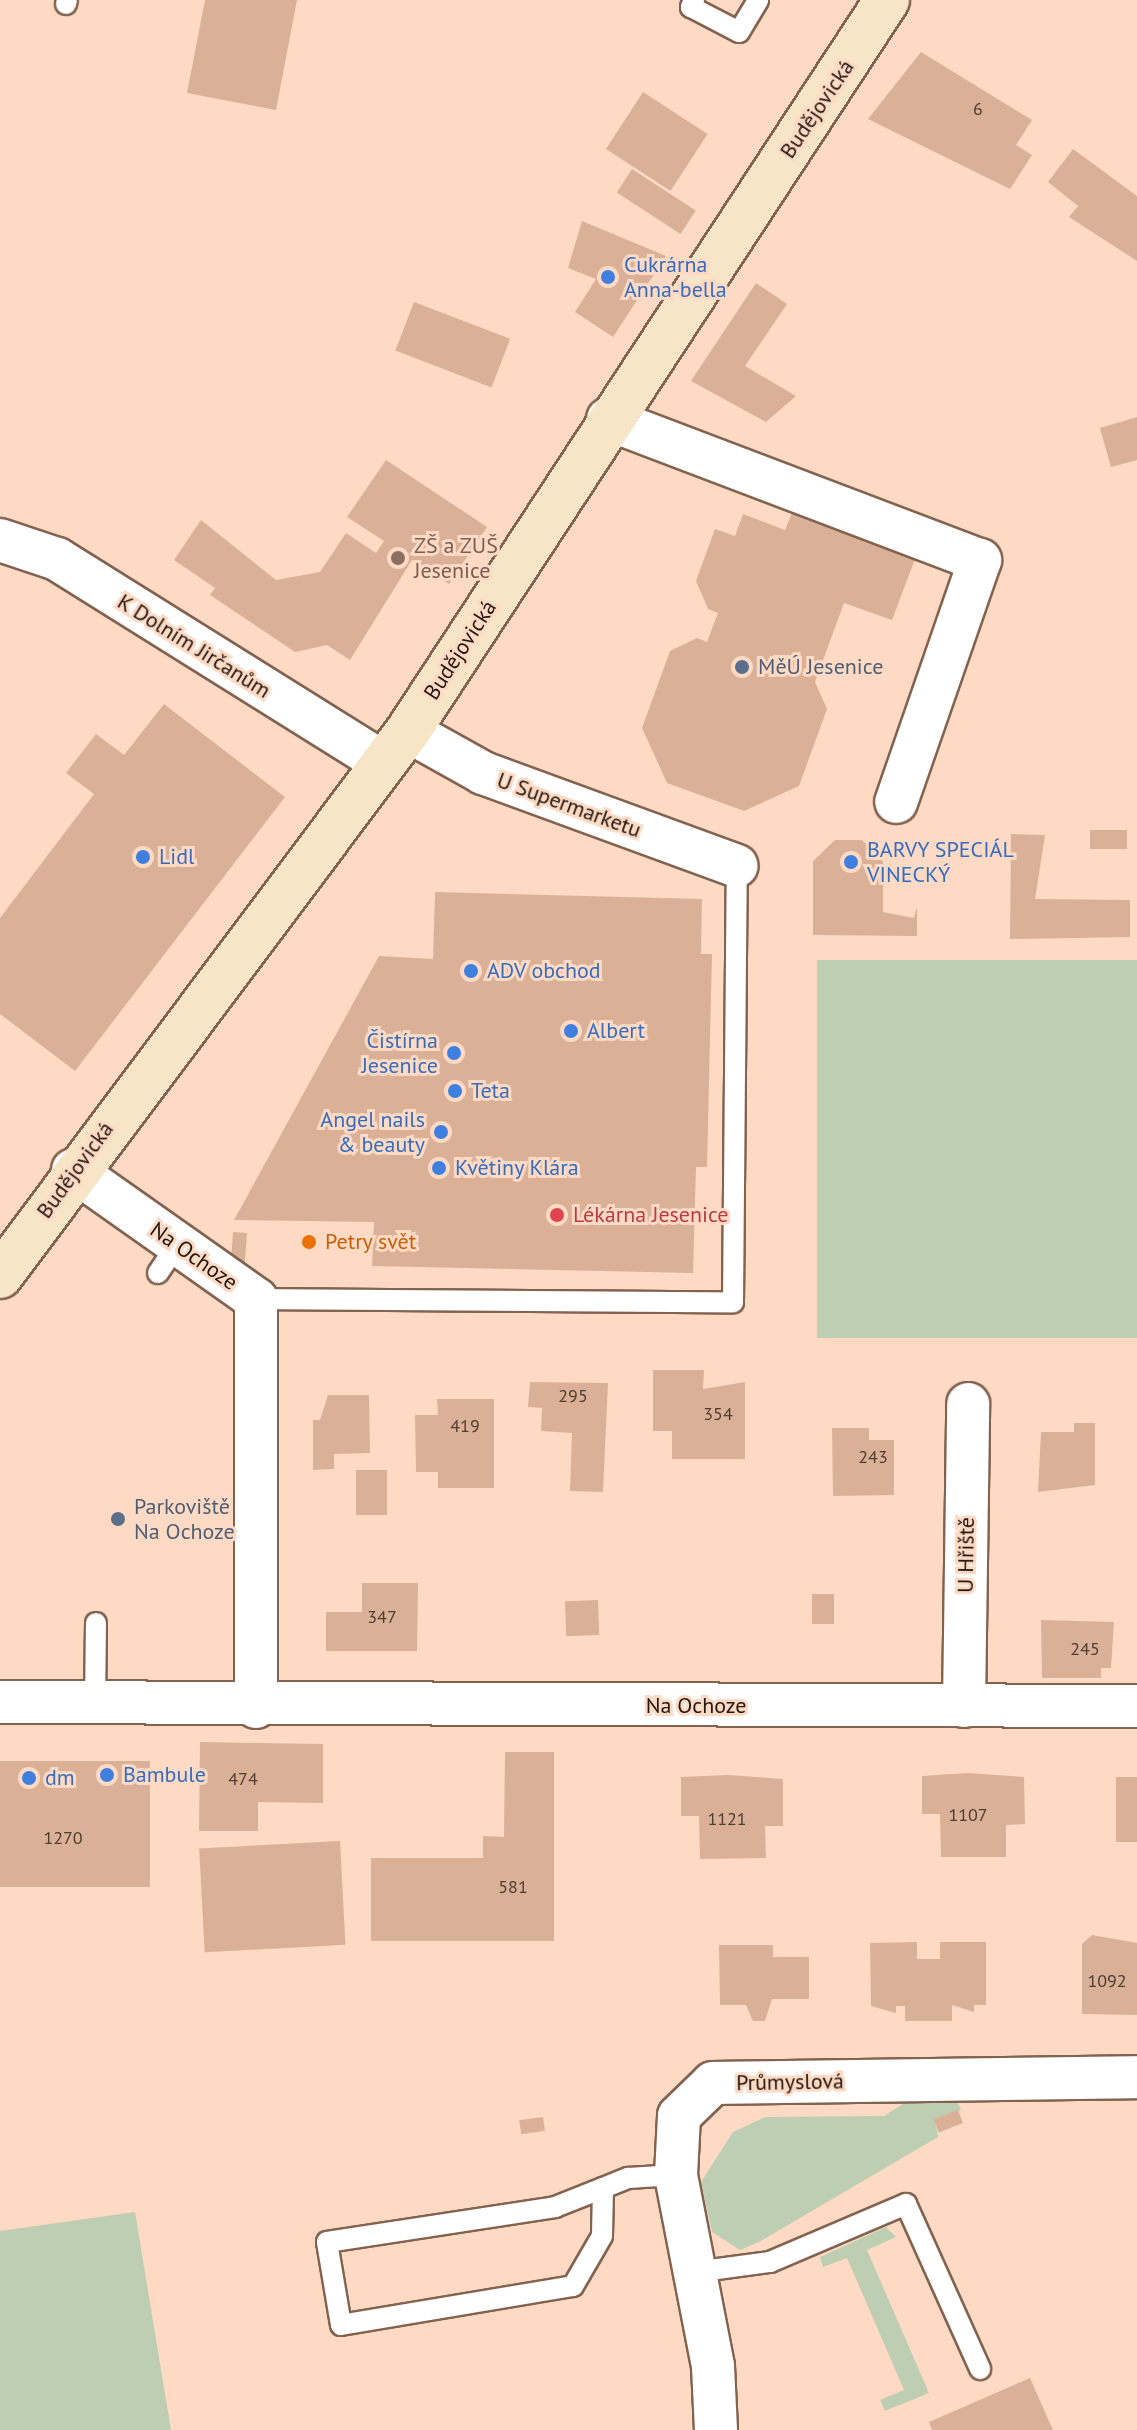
<!DOCTYPE html>
<html>
<head>
<meta charset="utf-8">
<style>
	body { margin:0 }
	#map { position:relative; width:1137px; height:2430px; overflow:hidden; background:#fedac4; font-family:"PT Sans",sans-serif }
	div>[style] { position:absolute }
	[style*='--x'] { left:calc(var(--x)*1px); top:calc(var(--y)*1px); width:calc(var(--w)*1px); rotate:calc(var(--a)*1deg) }
	.green>* { inset:0; background:#beceb3; transform-origin:0 0 }
	.building>* { inset:0; background:#dab197; transform-origin:0 0 }
	.roads { filter:drop-shadow(2px 0 #826350) drop-shadow(-2px 0 #826350) drop-shadow(0 2px #826350) drop-shadow(0 -2px #826350) }
	.service>* { height:20px; margin:-10px; padding:0 10px; transform-origin:10px; border-radius:10px; background:#fff }
	.minor>* { height:42px; margin:-21px; padding:0 21px; transform-origin:21px; border-radius:21px; background:#fff }
	.secondary>* { height:44px; margin:-22px; padding:0 22px; transform-origin:22px; border-radius:22px; background:#f8e5c8 }
	.dots>* { width:22px; height:22px; translate:-50% -50%; box-sizing:border-box; border:4px solid #fedac4; border-radius:50% }
	span { translate:-50% -50%; white-space:nowrap; text-align:center; line-height:1.15; -webkit-text-stroke:6px #fedac4; paint-order:stroke }
	.number-label { font-size:18px; color:#503d30 }
	.number-label span { -webkit-text-stroke-width:0 }
	.street-label { font-size:22px; color:#22160e }
	.shop-label { font-size:22px; color:#366cbe }
	.left { translate:0 -50%; text-align:left }
	.right { translate:-100% -50%; text-align:right }
	.education-label { font-size:22px; color:#785e54 }
	.service-label { font-size:22px; color:#4e5e75 }
	.health-label { font-size:22px; color:#be3a42 }
	.food-label { font-size:22px; color:#c56008 }
</style>
</head>
<body>
<div id="map">
	<div class="green">
		<i style="left:817px;top:960px;width:320px;height:378px"></i>
		<i style="clip-path:polygon(917px 2095px,954px 2095px,961px 2110px,935px 2119px,938px 2137px,759px 2242px,740px 2250px,712px 2232px,701px 2182px,733px 2132px,765px 2117px,884px 2116px)"></i>
		<i style="clip-path:polygon(135px 2212px,171px 2430px,0 2430px,0 2231px)"></i>
		<i style="clip-path:polygon(886px 2227px,896px 2237px,867px 2250px,929px 2393px,885px 2411px,880px 2400px,904px 2390px,847px 2258px,823px 2267px,820px 2257px)"></i>
	</div>
	<div class="building">
		<i style="clip-path:polygon(205px 0,297px 0,276px 110px,187px 93px)"></i>
		<i style="clip-path:polygon(921px 52px,1032px 120px,1016px 145px,1032px 155px,1010px 189px,868px 119px)"></i>
		<i style="left:643px;top:92px;width:77px;height:68px;rotate:33deg"></i>
		<i style="clip-path:polygon(1073px 149px,1137px 196px,1137px 261px,1069px 217px,1078px 206px,1048px 182px)"></i>
		<i style="left:632px;top:169px;width:76px;height:28px;rotate:33deg"></i>
		<i style="clip-path:polygon(582px 221px,666px 256px,613px 337px,575px 312px,596px 279px,568px 268px)"></i>
		<i style="clip-path:polygon(756px 283px,787px 304px,745px 366px,796px 396px,766px 422px,691px 381px)"></i>
		<i style="left:414px;top:302px;width:103px;height:52px;rotate:21deg"></i>
		<i style="clip-path:polygon(1137px 417px,1137px 460px,1111px 467px,1100px 428px)"></i>
		<i style="clip-path:polygon(386px 460px,487px 527px,449px 584px,412px 560px,350px 660px,327px 645px,295px 652px,210px 595px,215px 588px,174px 560px,201px 520px,276px 580px,320px 572px,346px 533px,376px 553px,384px 541px,347px 517px)"></i>
		<i style="clip-path:polygon(794px 508px,917px 554px,892px 620px,844px 603px,815px 682px,827px 709px,799px 786px,744px 811px,667px 783px,642px 728px,670px 651px,697px 638px,707px 642px,718px 613px,708px 609px,696px 581px,715px 529px,735px 536px,743px 514px,785px 530px)"></i>
		<i style="clip-path:polygon(164px 704px,285px 797px,75px 1071px,0 1014px,0 918px,94px 794px,66px 773px,96px 734px,124px 755px)"></i>
		<i style="left:1090px;top:830px;width:37px;height:19px"></i>
		<i style="clip-path:polygon(1011px 834px,1045px 835px,1035px 899px,1130px 900px,1130px 937px,1010px 939px)"></i>
		<i style="clip-path:polygon(835px 840px,862px 840px,883px 862px,883px 912px,914px 918px,917px 907px,917px 936px,813px 935px,813px 861px)"></i>
		<i style="clip-path:polygon(435px 892px,702px 899px,701px 954px,712px 954px,707px 1167px,696px 1167px,693px 1273px,372px 1266px,374px 1222px,234px 1220px,379px 956px,433px 959px)"></i>
		<i style="left:233px;top:1232px;width:14px;height:29px;rotate:4deg"></i>
		<i style="clip-path:polygon(653px 1370px,704px 1370px,703px 1389px,745px 1382px,745px 1459px,672px 1459px,672px 1431px,653px 1431px)"></i>
		<i style="clip-path:polygon(530px 1382px,608px 1383px,603px 1492px,570px 1491px,572px 1433px,541px 1431px,542px 1408px,528px 1407px)"></i>
		<i style="clip-path:polygon(328px 1395px,369px 1395px,370px 1453px,334px 1454px,334px 1469px,313px 1470px,313px 1420px,320px 1420px)"></i>
		<i style="clip-path:polygon(437px 1399px,494px 1399px,494px 1488px,438px 1488px,438px 1472px,416px 1472px,415px 1415px,438px 1415px)"></i>
		<i style="clip-path:polygon(1074px 1423px,1095px 1423px,1095px 1485px,1038px 1492px,1041px 1432px,1074px 1432px)"></i>
		<i style="clip-path:polygon(832px 1428px,869px 1428px,869px 1440px,894px 1440px,894px 1495px,833px 1496px)"></i>
		<i style="left:356px;top:1470px;width:31px;height:45px"></i>
		<i style="clip-path:polygon(362px 1583px,418px 1583px,417px 1651px,326px 1651px,326px 1612px,362px 1612px)"></i>
		<i style="left:834px;top:1594px;width:30px;height:22px;rotate:90deg"></i>
		<i style="left:598px;top:1600px;width:35px;height:33px;rotate:88deg"></i>
		<i style="clip-path:polygon(1041px 1620px,1114px 1622px,1111px 1668px,1101px 1668px,1101px 1678px,1042px 1678px)"></i>
		<i style="clip-path:polygon(200px 1742px,323px 1744px,323px 1803px,258px 1802px,258px 1831px,199px 1831px)"></i>
		<i style="clip-path:polygon(505px 1752px,554px 1752px,554px 1941px,371px 1941px,371px 1858px,483px 1858px,483px 1836px,504px 1837px)"></i>
		<i style="left:0;top:1761px;width:150px;height:126px"></i>
		<i style="clip-path:polygon(968px 1773px,1024px 1777px,1025px 1824px,1006px 1825px,1006px 1857px,941px 1857px,940px 1814px,922px 1814px,922px 1776px)"></i>
		<i style="clip-path:polygon(728px 1775px,783px 1779px,783px 1826px,765px 1826px,766px 1858px,700px 1859px,699px 1816px,681px 1816px,681px 1777px)"></i>
		<i style="left:1116px;top:1777px;width:21px;height:65px"></i>
		<i style="left:340px;top:1841px;width:104px;height:141px;rotate:87deg"></i>
		<i style="clip-path:polygon(1092px 1935px,1137px 1943px,1137px 2015px,1082px 2014px,1082px 1944px)"></i>
		<i style="clip-path:polygon(917px 1942px,917px 1959px,940px 1959px,940px 1942px,986px 1942px,986px 2005px,974px 2005px,974px 2012px,952px 2005px,952px 2021px,905px 2021px,905px 2006px,896px 2006px,896px 2013px,871px 2006px,870px 1943px)"></i>
		<i style="clip-path:polygon(719px 1945px,773px 1945px,773px 1957px,809px 1957px,809px 1999px,772px 1999px,765px 2021px,753px 2021px,746px 2005px,720px 2005px)"></i>
		<i style="left:958px;top:2110px;width:14px;height:26px;rotate:69deg"></i>
		<i style="left:543px;top:2117px;width:14px;height:24px;rotate:82deg"></i>
		<i style="clip-path:polygon(1030px 2378px,1053px 2430px,932px 2430px,929px 2422px)"></i>
	</div>
	<div class="roads">
		<div class="service">
			<i style="--x:694;--y:0;--w:8;--a:113"></i>
			<i style="--x:691;--y:7;--w:54;--a:27.5"></i>
			<i style="--x:739;--y:32;--w:37;--a:-59"></i>
			<i style="--x:66;--y:4;--w:4;--a:-76"></i>
			<i style="--x:158;--y:1273;--w:34;--a:-56"></i>
			<i style="--x:256;--y:1299;--w:477;--a:0.4"></i>
			<i style="--x:733;--y:1302;--w:436;--a:-89.5"></i>
			<i style="--x:95;--y:1704;--w:81;--a:-89.3"></i>
			<i style="--x:603;--y:2188;--w:48;--a:91.2"></i>
			<i style="--x:602;--y:2236;--w:58;--a:120.1"></i>
			<i style="--x:573;--y:2286;--w:235;--a:170.5"></i>
			<i style="--x:341;--y:2325;--w:84;--a:-99.6"></i>
			<i style="--x:327;--y:2242;--w:231;--a:-8.7"></i>
			<i style="--x:555;--y:2207;--w:52;--a:-21.6"></i>
			<i style="--x:603;--y:2188;--w:27;--a:-22"></i>
			<i style="--x:628;--y:2178;--w:48;--a:-3.6"></i>
			<i style="--x:695;--y:2272;--w:76;--a:-7.6"></i>
			<i style="--x:770;--y:2262;--w:148;--a:-23.1"></i>
			<i style="--x:906;--y:2204;--w:181;--a:65.8"></i>
		</div>
		<div class="minor">
			<i style="--x:608;--y:419;--w:398;--a:20.8"></i>
			<i style="--x:980;--y:560;--w:256;--a:109.1"></i>
			<i style="--x:0;--y:540;--w:60;--a:18.4"></i>
			<i style="--x:57;--y:559;--w:385;--a:32"></i>
			<i style="--x:408;--y:731;--w:86;--a:29.2"></i>
			<i style="--x:483;--y:773;--w:270;--a:20.1"></i>
			<i style="--x:73;--y:1170;--w:224;--a:35.2"></i>
			<i style="--x:256;--y:1299;--w:408;--a:90"></i>
			<i style="--x:0;--y:1702;--w:1137;--a:0.2"></i>
			<i style="--x:964;--y:1706;--w:302;--a:-89.2"></i>
			<i style="--x:716;--y:2430;--w:64;--a:-92.7"></i>
			<i style="--x:713;--y:2366;--w:195;--a:-101"></i>
			<i style="--x:676;--y:2175;--w:59;--a:-87.1"></i>
			<i style="--x:679;--y:2116;--w:47;--a:-44.1"></i>
			<i style="--x:713;--y:2083;--w:424;--a:-0.8"></i>
		</div>
		<div class="secondary">
			<i style="--x:0;--y:1276;--w:681;--a:-53.18"></i>
			<i style="--x:408;--y:731;--w:874;--a:-56.76"></i>
		</div>
	</div>
	<div class="dots">
		<i style="left:608px;top:277px;background:#3f7fe0"></i>
		<i style="left:398px;top:558px;background:#8d6e63"></i>
		<i style="left:742px;top:667px;background:#5c6f8a"></i>
		<i style="left:143px;top:857px;background:#3f7fe0"></i>
		<i style="left:851px;top:862px;background:#3f7fe0"></i>
		<i style="left:471px;top:971px;background:#3f7fe0"></i>
		<i style="left:571px;top:1031px;background:#3f7fe0"></i>
		<i style="left:454px;top:1053px;background:#3f7fe0"></i>
		<i style="left:455px;top:1091px;background:#3f7fe0"></i>
		<i style="left:441px;top:1132px;background:#3f7fe0"></i>
		<i style="left:439px;top:1168px;background:#3f7fe0"></i>
		<i style="left:557px;top:1215px;background:#e0444e"></i>
		<i style="left:309px;top:1242px;background:#e8710a"></i>
		<i style="left:118px;top:1519px;background:#5c6f8a"></i>
		<i style="left:107px;top:1775px;background:#3f7fe0"></i>
		<i style="left:29px;top:1778px;background:#3f7fe0"></i>
	</div>
	<div class="number-label">
		<span style="left:978px;top:109px">6</span>
		<span style="left:573px;top:1396px">295</span>
		<span style="left:718px;top:1414px">354</span>
		<span style="left:465px;top:1426px">419</span>
		<span style="left:873px;top:1457px">243</span>
		<span style="left:382px;top:1617px">347</span>
		<span style="left:1085px;top:1649px">245</span>
		<span style="left:243px;top:1779px">474</span>
		<span style="left:968px;top:1815px">1107</span>
		<span style="left:727px;top:1819px">1121</span>
		<span style="left:63px;top:1838px">1270</span>
		<span style="left:513px;top:1887px">581</span>
		<span style="left:1107px;top:1981px">1092</span>
	</div>
	<div class="street-label">
		<span style="left:817px;top:109px;rotate:-56deg">Budějovická</span>
		<span style="left:194px;top:646px;rotate:32deg">K Dolním Jirčanům</span>
		<span style="left:460px;top:650px;rotate:-57deg">Budějovická</span>
		<span style="left:569px;top:805px;rotate:20deg">U Supermarketu</span>
		<span style="left:75px;top:1170px;rotate:-54deg">Budějovická</span>
		<span style="left:194px;top:1256px;rotate:35deg">Na Ochoze</span>
		<span style="left:966px;top:1555px;rotate:-89deg">U Hřiště</span>
		<span style="left:696px;top:1706px">Na Ochoze</span>
		<span style="left:790px;top:2082px;rotate:-1deg">Průmyslová</span>
	</div>
	<div class="shop-label">
		<span class="left" style="left:624px;top:277px">Cukrárna<br>Anna-bella</span>
		<span class="left" style="left:867px;top:862px">BARVY SPECIÁL<br>VINECKÝ</span>
		<span class="left" style="left:159px;top:857px">Lidl</span>
		<span class="left" style="left:487px;top:971px">ADV obchod</span>
		<span class="left" style="left:587px;top:1031px">Albert</span>
		<span class="right" style="left:438px;top:1053px">Čistírna<br>Jesenice</span>
		<span class="left" style="left:471px;top:1091px">Teta</span>
		<span class="right" style="left:425px;top:1132px">Angel nails<br>&amp; beauty</span>
		<span class="left" style="left:455px;top:1168px">Květiny Klára</span>
		<span class="left" style="left:123px;top:1775px">Bambule</span>
		<span class="left" style="left:45px;top:1778px">dm</span>
	</div>
	<div class="education-label">
		<span class="left" style="left:414px;top:558px">ZŠ a ZUŠ<br>Jesenice</span>
	</div>
	<div class="service-label">
		<span class="left" style="left:758px;top:667px">MěÚ Jesenice</span>
		<span class="left" style="left:134px;top:1519px">Parkoviště<br>Na Ochoze</span>
	</div>
	<div class="health-label">
		<span class="left" style="left:573px;top:1215px">Lékárna Jesenice</span>
	</div>
	<div class="food-label">
		<span class="left" style="left:325px;top:1242px">Petry svět</span>
	</div>
</div>
</body>
</html>
